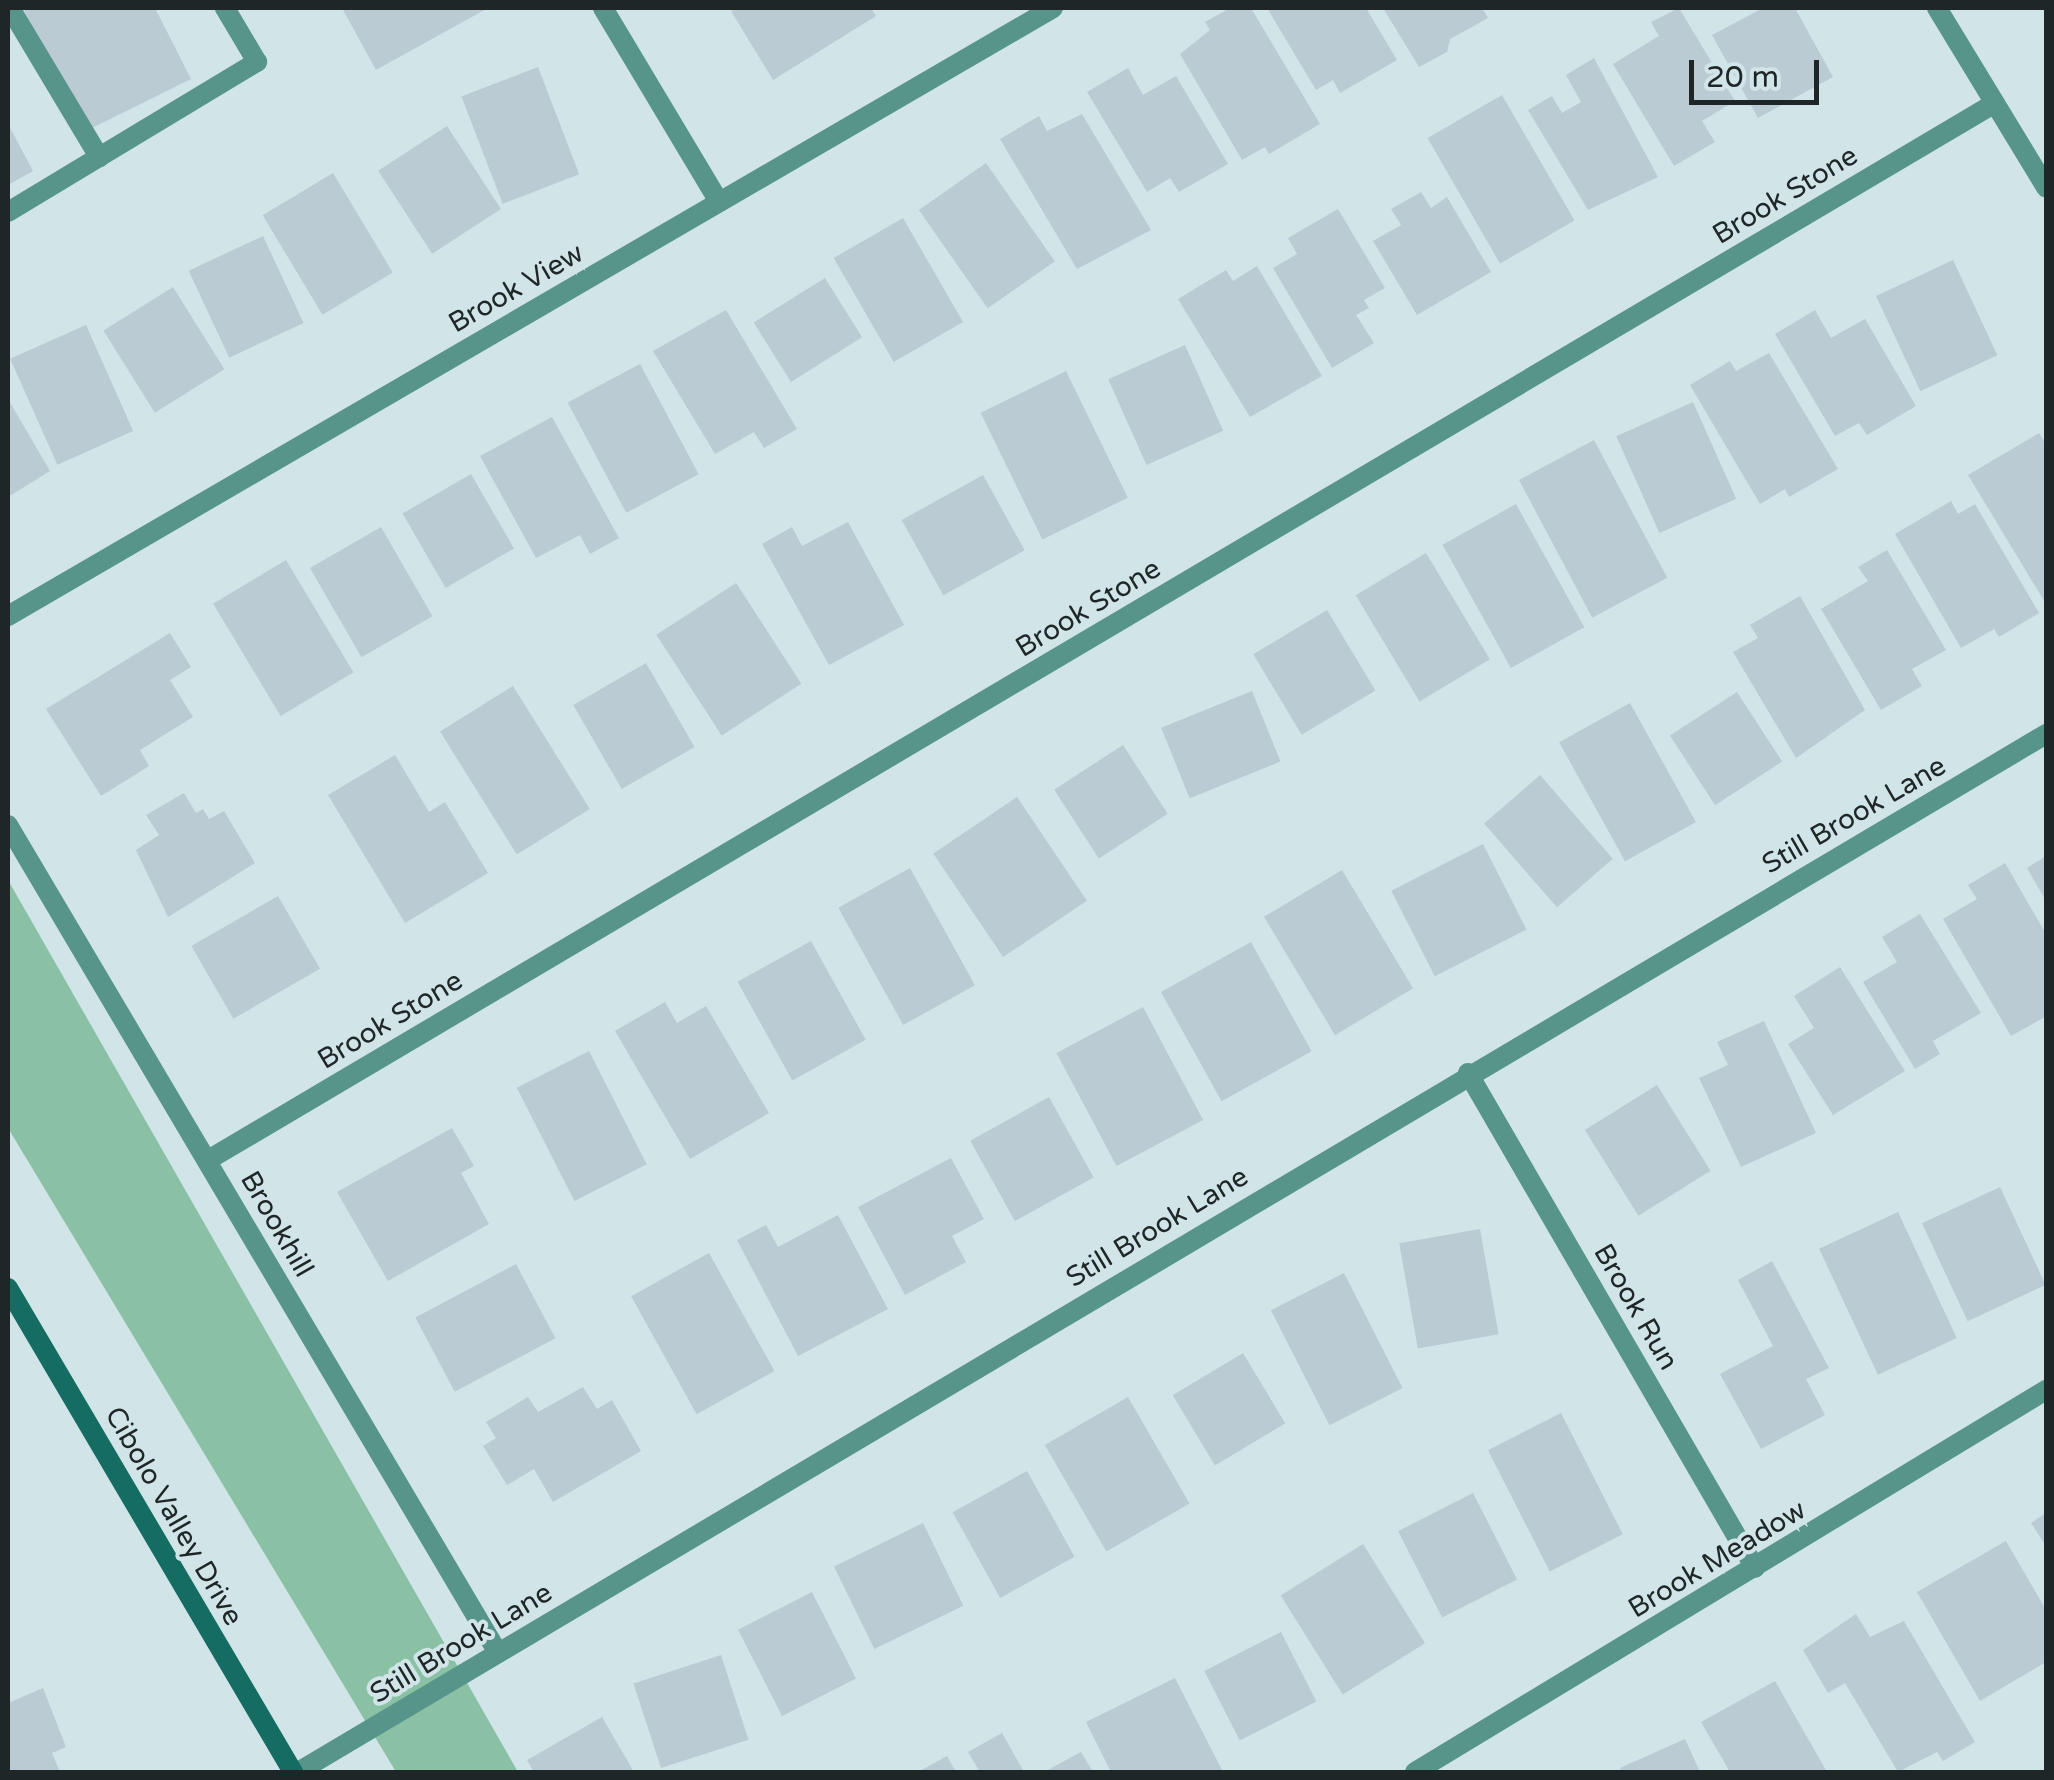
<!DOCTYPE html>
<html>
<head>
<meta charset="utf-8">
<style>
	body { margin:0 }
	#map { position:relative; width:2054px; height:1780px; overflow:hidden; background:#d1e5e8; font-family:"Varela Round",sans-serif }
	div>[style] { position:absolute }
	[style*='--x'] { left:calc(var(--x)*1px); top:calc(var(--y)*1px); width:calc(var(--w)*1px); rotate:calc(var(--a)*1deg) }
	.green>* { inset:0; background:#8ac1a4 }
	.building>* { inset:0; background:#bacbd3; transform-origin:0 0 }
	.service>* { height:20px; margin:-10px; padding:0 10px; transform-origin:10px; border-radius:10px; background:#57958b }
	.minor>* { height:20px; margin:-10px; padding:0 10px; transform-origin:10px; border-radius:10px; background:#57958b }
	.secondary>* { height:20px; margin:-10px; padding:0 10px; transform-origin:10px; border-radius:10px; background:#146c62 }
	span { translate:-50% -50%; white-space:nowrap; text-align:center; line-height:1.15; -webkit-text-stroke:8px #d1e5e8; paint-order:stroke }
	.street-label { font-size:28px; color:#1e2627 }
	.frame { position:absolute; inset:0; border:10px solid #1e2627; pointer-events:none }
	.scale { position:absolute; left:1689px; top:60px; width:130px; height:45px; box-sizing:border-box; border:5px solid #1e2627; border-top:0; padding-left:12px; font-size:30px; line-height:35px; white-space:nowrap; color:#1e2627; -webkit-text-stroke:8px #d1e5e8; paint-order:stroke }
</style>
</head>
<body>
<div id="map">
	<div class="green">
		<i style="clip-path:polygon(8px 880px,518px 1772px,396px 1772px,8px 1128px)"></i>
	</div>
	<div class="building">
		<i style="clip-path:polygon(23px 8px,155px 8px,191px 79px,86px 131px)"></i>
		<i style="clip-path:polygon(342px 8px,488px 8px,376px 70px)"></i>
		<i style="clip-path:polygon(737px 8px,871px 8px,876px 16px,773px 80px,731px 11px)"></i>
		<i style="clip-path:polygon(1230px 8px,1251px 8px,1320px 124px,1269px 154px,1265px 147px,1242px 160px,1180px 54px,1210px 30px,1205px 22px)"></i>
		<i style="clip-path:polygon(1267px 8px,1366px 8px,1397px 60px,1340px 93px,1333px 80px,1316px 90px)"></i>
		<i style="clip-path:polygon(1383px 8px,1482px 8px,1488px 18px,1450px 39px,1447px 52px,1419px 67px)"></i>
		<i style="clip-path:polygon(1679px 8px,1735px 101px,1702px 121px,1715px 142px,1674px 166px,1613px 64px,1659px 36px,1651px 22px)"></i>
		<i style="clip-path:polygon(1763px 8px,1795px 8px,1833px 77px,1758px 118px,1712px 35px)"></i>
		<i style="clip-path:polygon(1594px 58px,1658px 177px,1588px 210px,1528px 110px,1552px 96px,1562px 113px,1581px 102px,1566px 75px)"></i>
		<i style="left:538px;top:67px;width:115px;height:82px;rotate:69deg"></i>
		<i style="clip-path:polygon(1128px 68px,1143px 95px,1176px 76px,1228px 164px,1179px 192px,1170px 178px,1147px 192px,1087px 92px)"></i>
		<i style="left:1502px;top:95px;width:145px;height:86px;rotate:60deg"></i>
		<i style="clip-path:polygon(1082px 114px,1151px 230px,1077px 269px,1000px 139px,1039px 116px,1047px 131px)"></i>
		<i style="clip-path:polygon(8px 124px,33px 171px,8px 185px)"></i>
		<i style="left:447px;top:126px;width:99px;height:82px;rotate:57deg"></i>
		<i style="left:986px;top:163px;width:120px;height:82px;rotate:55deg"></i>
		<i style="left:333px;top:173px;width:116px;height:82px;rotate:59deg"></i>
		<i style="clip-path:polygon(1421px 192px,1431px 208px,1447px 197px,1491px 272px,1417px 315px,1373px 241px,1401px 225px,1391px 209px)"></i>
		<i style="clip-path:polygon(1338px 209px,1385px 288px,1364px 300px,1369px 308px,1356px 315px,1374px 343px,1332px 368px,1273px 268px,1297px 254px,1288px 238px)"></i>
		<i style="left:903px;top:218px;width:120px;height:80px;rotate:60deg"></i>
		<i style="left:263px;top:236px;width:96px;height:82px;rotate:65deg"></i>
		<i style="left:1953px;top:260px;width:105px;height:85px;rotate:65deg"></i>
		<i style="clip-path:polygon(1257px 266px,1322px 376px,1250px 417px,1178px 299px,1226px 270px,1233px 281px)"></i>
		<i style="left:825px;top:278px;width:70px;height:84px;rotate:58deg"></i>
		<i style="left:173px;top:287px;width:97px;height:82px;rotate:58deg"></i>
		<i style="clip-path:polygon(726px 310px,797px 429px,764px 448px,754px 432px,715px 454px,653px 351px)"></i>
		<i style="clip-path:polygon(1815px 310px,1831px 338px,1865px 319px,1916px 406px,1867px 435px,1859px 423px,1835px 436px,1775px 334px)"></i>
		<i style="left:86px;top:325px;width:116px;height:83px;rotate:66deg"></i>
		<i style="left:1185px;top:345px;width:94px;height:84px;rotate:66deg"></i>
		<i style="clip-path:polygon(1769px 353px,1838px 469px,1789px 497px,1785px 489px,1760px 504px,1690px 385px,1730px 361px,1736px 371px)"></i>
		<i style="left:640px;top:364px;width:125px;height:82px;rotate:62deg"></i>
		<i style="left:1066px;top:371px;width:141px;height:95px;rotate:64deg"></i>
		<i style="clip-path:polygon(8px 399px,50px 471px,8px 497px)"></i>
		<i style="left:1693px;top:402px;width:106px;height:84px;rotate:66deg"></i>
		<i style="clip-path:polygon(552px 417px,619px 538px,590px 554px,580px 535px,536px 558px,480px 456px)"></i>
		<i style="clip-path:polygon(2039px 433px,2046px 444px,2046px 604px,1968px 475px)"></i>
		<i style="left:1594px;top:440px;width:156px;height:85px;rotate:62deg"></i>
		<i style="left:471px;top:474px;width:86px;height:79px;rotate:60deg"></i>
		<i style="left:983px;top:475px;width:86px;height:93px;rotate:61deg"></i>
		<i style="clip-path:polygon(1951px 501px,1958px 514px,1975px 504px,2039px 613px,1999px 637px,1994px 629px,1961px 648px,1895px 534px)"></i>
		<i style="left:1516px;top:504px;width:141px;height:84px;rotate:61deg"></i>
		<i style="clip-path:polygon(848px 522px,904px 625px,829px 665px,762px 544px,792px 527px,802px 546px)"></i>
		<i style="left:381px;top:527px;width:103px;height:82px;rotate:60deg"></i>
		<i style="clip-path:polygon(1887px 550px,1946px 650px,1912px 669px,1922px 686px,1881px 710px,1821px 609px,1868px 581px,1858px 567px)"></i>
		<i style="left:1426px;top:553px;width:124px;height:82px;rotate:59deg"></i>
		<i style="left:286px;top:560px;width:131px;height:85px;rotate:59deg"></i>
		<i style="left:736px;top:583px;width:120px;height:95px;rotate:57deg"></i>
		<i style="clip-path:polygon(1800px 596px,1865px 710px,1796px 758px,1733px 652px,1758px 638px,1750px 625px)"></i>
		<i style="left:1327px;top:610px;width:94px;height:86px;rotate:59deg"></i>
		<i style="clip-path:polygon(170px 633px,191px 667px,170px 680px,193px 717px,140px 750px,149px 766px,101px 796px,46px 709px)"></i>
		<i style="left:646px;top:663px;width:97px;height:84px;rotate:60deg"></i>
		<i style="left:513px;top:686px;width:145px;height:86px;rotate:58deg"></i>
		<i style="left:1252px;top:691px;width:76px;height:98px;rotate:68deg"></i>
		<i style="left:1737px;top:692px;width:83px;height:80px;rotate:57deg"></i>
		<i style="left:1630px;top:703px;width:136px;height:81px;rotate:61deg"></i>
		<i style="left:1123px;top:745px;width:82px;height:82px;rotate:57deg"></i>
		<i style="clip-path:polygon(395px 755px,429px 812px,445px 802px,488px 873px,405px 923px,328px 795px)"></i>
		<i style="left:1540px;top:775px;width:111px;height:74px;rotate:49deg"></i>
		<i style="clip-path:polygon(184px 793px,196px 813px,203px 809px,209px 819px,224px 811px,255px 863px,168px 917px,136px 850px,159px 835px,146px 815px)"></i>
		<i style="left:1017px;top:797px;width:125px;height:101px;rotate:56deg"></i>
		<i style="left:1483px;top:844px;width:96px;height:103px;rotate:63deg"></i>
		<i style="clip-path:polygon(2046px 856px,2046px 901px,2027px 868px)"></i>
		<i style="clip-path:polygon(2005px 863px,2046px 934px,2045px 1017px,2011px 1036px,1943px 919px,1977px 899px,1968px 885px)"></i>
		<i style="left:910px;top:868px;width:134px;height:82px;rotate:61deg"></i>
		<i style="left:1342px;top:870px;width:138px;height:91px;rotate:59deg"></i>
		<i style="left:278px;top:896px;width:84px;height:100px;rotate:60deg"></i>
		<i style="clip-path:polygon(1920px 914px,1981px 1013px,1933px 1041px,1940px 1054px,1915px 1069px,1863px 982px,1897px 962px,1882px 937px)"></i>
		<i style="left:811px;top:941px;width:113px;height:84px;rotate:61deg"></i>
		<i style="left:1251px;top:942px;width:125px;height:103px;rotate:61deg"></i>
		<i style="clip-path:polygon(1840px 967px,1905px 1071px,1833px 1115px,1788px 1044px,1814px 1028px,1794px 996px)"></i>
		<i style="clip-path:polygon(665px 1002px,677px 1023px,706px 1006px,769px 1113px,690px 1159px,615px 1031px)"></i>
		<i style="left:1143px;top:1007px;width:128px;height:98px;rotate:62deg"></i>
		<i style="clip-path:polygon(1764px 1021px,1816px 1133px,1741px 1167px,1699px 1078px,1728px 1065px,1717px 1042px)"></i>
		<i style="left:589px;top:1051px;width:127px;height:81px;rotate:63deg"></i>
		<i style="left:1657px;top:1085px;width:101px;height:85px;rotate:58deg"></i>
		<i style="left:1049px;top:1097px;width:92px;height:90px;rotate:61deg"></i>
		<i style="clip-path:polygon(452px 1128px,474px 1166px,461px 1173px,489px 1224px,388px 1281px,337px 1192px)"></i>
		<i style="clip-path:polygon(951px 1158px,984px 1219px,952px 1236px,966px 1262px,905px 1295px,858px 1207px)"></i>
		<i style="left:2000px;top:1187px;width:108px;height:86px;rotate:65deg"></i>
		<i style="left:1898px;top:1212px;width:139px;height:87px;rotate:65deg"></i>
		<i style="clip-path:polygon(838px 1215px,888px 1309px,798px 1356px,737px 1240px,766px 1225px,778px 1247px)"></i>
		<i style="left:1480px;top:1229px;width:107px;height:82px;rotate:80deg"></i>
		<i style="left:709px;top:1253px;width:135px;height:89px;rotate:61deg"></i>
		<i style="clip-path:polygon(1772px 1261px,1829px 1368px,1806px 1379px,1825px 1415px,1761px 1449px,1720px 1374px,1773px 1346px,1738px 1280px)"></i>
		<i style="left:516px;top:1264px;width:84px;height:114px;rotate:62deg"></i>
		<i style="left:1344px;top:1273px;width:129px;height:82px;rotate:63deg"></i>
		<i style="left:1243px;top:1353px;width:82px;height:82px;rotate:59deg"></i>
		<i style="clip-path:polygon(583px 1387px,597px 1409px,612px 1400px,641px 1451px,553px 1502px,534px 1469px,507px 1485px,483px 1446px,496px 1438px,486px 1422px,528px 1397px,538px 1412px)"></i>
		<i style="left:1128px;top:1397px;width:123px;height:96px;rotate:60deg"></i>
		<i style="left:1561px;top:1413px;width:136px;height:82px;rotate:63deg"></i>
		<i style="left:1027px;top:1471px;width:98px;height:85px;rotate:61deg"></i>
		<i style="left:1473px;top:1493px;width:97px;height:84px;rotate:63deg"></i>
		<i style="clip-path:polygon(2046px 1513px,2046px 1546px,2031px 1523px)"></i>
		<i style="left:923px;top:1523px;width:92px;height:99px;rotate:64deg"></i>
		<i style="clip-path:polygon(2006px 1541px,2046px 1610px,2046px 1662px,1980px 1701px,1917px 1592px)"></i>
		<i style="left:1363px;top:1544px;width:117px;height:97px;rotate:58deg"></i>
		<i style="left:812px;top:1592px;width:97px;height:83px;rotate:63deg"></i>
		<i style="clip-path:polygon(1856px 1614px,1870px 1637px,1904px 1621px,1975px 1742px,1943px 1761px,1937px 1752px,1898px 1772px,1845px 1683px,1828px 1693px,1803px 1650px)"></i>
		<i style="left:1281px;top:1632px;width:78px;height:86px;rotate:63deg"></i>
		<i style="left:721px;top:1655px;width:89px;height:92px;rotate:72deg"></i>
		<i style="clip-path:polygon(1175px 1678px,1223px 1772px,1111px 1772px,1086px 1722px)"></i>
		<i style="clip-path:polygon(1775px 1681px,1827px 1772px,1730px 1772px,1701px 1722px)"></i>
		<i style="clip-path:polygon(43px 1688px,66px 1747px,52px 1753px,60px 1772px,8px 1772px,8px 1703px)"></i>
		<i style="clip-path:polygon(602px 1717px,634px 1772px,534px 1772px,527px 1760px)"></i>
		<i style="clip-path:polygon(1002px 1733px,1024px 1772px,980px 1772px,968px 1752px)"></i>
		<i style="clip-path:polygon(1685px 1739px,1700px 1772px,1622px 1772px,1620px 1768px)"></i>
		<i style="clip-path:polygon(1081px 1752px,1093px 1772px,1044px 1772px)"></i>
		<i style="clip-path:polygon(947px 1756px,956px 1772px,918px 1772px)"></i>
	</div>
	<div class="service">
		<i style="--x:10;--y:8;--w:174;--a:59.1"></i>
		<i style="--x:8;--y:212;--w:291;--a:-31.1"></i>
		<i style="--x:257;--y:62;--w:63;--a:-120.7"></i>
	</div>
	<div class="minor">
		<i style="--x:603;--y:8;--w:226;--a:59.1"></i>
		<i style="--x:1937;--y:8;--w:210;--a:58.7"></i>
		<i style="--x:8;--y:616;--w:1209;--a:-30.19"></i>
		<i style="--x:8;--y:825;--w:962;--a:59.38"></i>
		<i style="--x:1468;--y:1073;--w:572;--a:59.89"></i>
		<i style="--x:208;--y:1160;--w:2076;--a:-30.6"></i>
		<i style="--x:298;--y:1772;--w:2033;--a:-30.7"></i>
		<i style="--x:1415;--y:1772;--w:738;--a:-31.19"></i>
	</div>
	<div class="secondary">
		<i style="--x:8;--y:1288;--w:562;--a:59.51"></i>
	</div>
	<div class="street-label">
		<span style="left:1785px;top:195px;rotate:-31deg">Brook Stone</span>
		<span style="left:516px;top:288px;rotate:-30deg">Brook View</span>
		<span style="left:1088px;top:608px;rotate:-31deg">Brook Stone</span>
		<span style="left:1854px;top:815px;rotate:-30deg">Still Brook Lane</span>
		<span style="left:390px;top:1020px;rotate:-31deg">Brook Stone</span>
		<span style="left:277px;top:1224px;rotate:60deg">Brookhill</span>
		<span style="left:1157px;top:1227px;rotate:-31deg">Still Brook Lane</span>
		<span style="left:1636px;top:1307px;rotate:60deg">Brook Run</span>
		<span style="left:174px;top:1516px;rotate:60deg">Cibolo Valley Drive</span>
		<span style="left:1717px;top:1559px;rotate:-31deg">Brook Meadow</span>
		<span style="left:461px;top:1643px;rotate:-31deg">Still Brook Lane</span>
	</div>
	<div class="frame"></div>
	<div class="scale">20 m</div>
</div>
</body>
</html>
